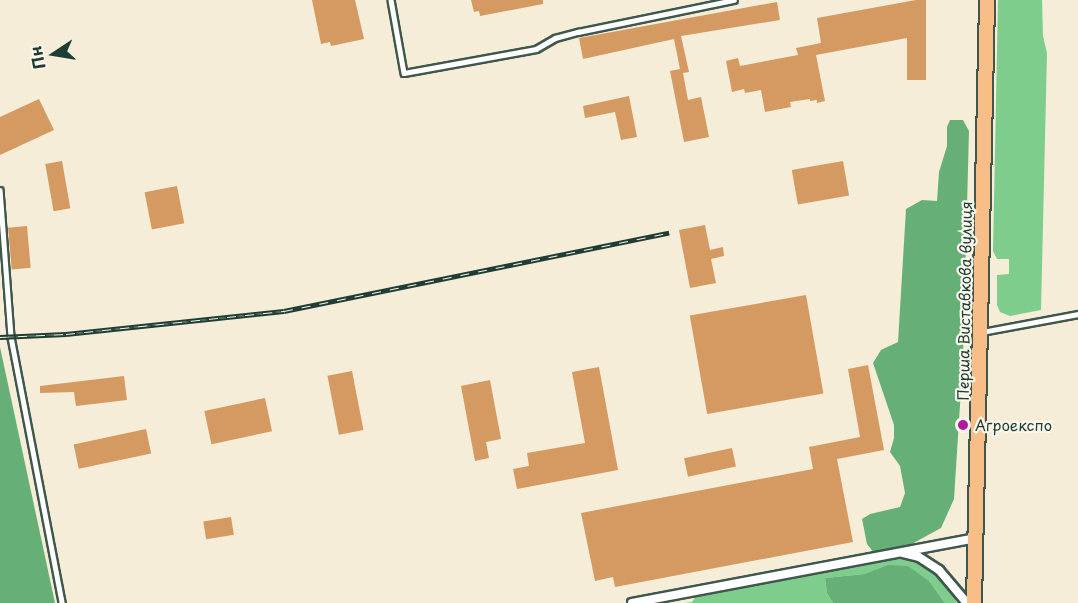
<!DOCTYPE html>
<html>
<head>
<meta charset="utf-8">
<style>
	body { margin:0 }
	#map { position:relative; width:1078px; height:603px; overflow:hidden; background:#f5edd7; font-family:"Playpen Sans",sans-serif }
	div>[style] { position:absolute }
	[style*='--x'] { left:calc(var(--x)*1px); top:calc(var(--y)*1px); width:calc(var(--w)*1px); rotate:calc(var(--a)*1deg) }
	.green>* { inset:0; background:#7ecd8d }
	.forest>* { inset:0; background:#66b078 }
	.building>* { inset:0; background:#d59a61; transform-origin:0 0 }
	.roads { filter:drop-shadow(2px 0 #3f574c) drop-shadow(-2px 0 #3f574c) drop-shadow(0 2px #3f574c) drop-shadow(0 -2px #3f574c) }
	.service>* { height:4.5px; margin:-2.25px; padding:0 2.25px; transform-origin:2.25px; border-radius:2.25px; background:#fff }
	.minor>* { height:8px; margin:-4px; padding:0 4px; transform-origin:4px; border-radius:4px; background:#fff }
	.primary>* { height:14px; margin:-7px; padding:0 7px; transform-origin:7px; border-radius:7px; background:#f7be88 }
	.rail>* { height:5px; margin-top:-2.5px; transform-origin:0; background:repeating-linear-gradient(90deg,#fbf7ec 0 9px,#1f3d34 0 18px); box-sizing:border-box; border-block:2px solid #1f3d34 }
	.dots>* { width:16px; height:16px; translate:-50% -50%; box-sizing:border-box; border:3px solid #fbf7ec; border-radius:50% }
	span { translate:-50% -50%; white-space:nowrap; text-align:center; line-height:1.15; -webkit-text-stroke:4.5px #fbf7ec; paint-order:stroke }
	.street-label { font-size:15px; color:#1f3d34 }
	.poi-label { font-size:15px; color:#1f3d34 }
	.left { translate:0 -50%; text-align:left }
	.north { position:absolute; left:24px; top:24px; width:60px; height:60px; -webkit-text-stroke:4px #fbf7ec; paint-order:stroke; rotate:258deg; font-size:16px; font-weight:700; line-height:24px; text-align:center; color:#1f3d34 }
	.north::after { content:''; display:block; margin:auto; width:21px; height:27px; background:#1f3d34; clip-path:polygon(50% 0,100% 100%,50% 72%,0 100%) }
</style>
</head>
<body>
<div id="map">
	<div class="green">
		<i style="clip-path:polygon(998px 0,1042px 0,1043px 36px,1047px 53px,1041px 310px,1010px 316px,1000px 312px,997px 305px,997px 275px,1009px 274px,1009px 259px,997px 259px,993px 251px)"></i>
		<i style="clip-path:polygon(904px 558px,920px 562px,934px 572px,947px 584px,957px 603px,945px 603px,930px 582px,887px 565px,864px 574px,825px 578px,827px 593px,833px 603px,685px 603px,692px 602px,697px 595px)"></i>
	</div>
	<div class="forest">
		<i style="clip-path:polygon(950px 120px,963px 120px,969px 131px,963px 358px,954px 499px,941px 528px,910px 545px,874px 553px,867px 544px,862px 519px,870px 514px,900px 507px,905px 493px,900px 466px,890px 452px,894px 438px,894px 425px,873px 363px,881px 350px,898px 342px,906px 209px,922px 200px,937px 201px,939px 172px,947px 146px,947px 127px)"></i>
		<i style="clip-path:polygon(0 347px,55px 603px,0 603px)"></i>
		<i style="clip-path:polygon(887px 565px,908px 566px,930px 582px,945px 603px,833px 603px,827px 593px,825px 578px,864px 574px)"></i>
	</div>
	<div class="building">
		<i style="clip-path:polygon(312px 0,355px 0,364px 39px,331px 46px,330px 42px,321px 44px)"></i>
		<i style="clip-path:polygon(471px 0,543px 0,543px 4px,480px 16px,479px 11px,474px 12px)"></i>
		<i style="clip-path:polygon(916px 0,926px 0,926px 80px,907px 80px,907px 38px,816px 55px,825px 101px,817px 103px,817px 100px,810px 101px,810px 99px,790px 102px,791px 107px,765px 112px,761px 90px,745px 93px,744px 89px,732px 92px,726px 61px,738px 58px,740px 66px,798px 55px,796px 48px,821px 43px,817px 18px)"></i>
		<i style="clip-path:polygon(777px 2px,780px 20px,681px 36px,689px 72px,683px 73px,688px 100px,701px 97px,709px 137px,684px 142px,670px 71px,680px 69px,674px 39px,583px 59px,579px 38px)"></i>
		<i style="clip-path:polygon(629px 96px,637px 137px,621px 140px,615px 112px,585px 118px,583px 106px)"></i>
		<i style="clip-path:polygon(39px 99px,54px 130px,0 155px,0 117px)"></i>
		<i style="left:62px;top:161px;width:48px;height:17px;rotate:80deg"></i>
		<i style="left:843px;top:161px;width:35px;height:52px;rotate:80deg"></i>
		<i style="left:177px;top:186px;width:38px;height:33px;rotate:79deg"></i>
		<i style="clip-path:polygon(705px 225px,710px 250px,723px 247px,724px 256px,711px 259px,716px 283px,690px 288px,679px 230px)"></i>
		<i style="left:27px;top:226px;width:42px;height:19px;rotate:85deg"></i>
		<i style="left:806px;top:295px;width:100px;height:118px;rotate:80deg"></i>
		<i style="clip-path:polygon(868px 365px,884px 450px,837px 459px,853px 542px,615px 587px,613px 577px,595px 581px,581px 513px,813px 469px,809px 447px,860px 437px,848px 369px)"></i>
		<i style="clip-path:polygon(599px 367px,618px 470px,517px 489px,513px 469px,529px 466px,527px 453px,585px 443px,572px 372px)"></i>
		<i style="left:352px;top:371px;width:60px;height:25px;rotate:79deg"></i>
		<i style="clip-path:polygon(124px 376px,127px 400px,76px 406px,74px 392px,40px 393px,40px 386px)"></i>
		<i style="clip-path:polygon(490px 380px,501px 439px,486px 442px,489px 458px,475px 461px,461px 386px)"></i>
		<i style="left:265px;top:398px;width:34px;height:62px;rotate:78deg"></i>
		<i style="left:146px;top:429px;width:25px;height:74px;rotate:78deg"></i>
		<i style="left:732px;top:448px;width:19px;height:49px;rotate:78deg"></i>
		<i style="left:231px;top:517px;width:18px;height:28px;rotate:81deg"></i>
	</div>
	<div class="roads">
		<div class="service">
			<i style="--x:391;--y:0;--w:74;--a:79.9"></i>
			<i style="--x:404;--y:73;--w:134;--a:-10.3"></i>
			<i style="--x:536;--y:49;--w:22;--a:-30"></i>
			<i style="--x:555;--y:38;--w:24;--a:-15"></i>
			<i style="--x:578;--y:32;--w:159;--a:-11.6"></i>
			<i style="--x:0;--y:190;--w:147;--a:85.7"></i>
			<i style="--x:11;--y:337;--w:271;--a:79.1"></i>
			<i style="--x:982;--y:332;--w:98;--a:-10.6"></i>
		</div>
		<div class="minor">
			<i style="--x:903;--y:553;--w:16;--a:14"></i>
			<i style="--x:919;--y:557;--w:24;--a:33"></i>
			<i style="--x:939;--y:570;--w:43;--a:49.7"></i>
			<i style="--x:632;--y:603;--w:349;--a:-10.7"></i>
		</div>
		<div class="primary">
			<i style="--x:974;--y:603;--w:603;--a:-88.76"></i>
		</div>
	</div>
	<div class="rail">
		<i style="--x:0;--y:337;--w:66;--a:-2.6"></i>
		<i style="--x:66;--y:334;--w:219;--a:-6"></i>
		<i style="--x:284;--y:311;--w:393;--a:-11.5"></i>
	</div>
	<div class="dots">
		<i style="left:963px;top:425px;background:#b5179e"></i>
	</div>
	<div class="street-label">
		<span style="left:964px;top:301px;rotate:-89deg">Перша Виставкова вулиця</span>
	</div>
	<div class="poi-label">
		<span class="left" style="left:975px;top:425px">Агроекспо</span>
	</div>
	<div class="north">Пн</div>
</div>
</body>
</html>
